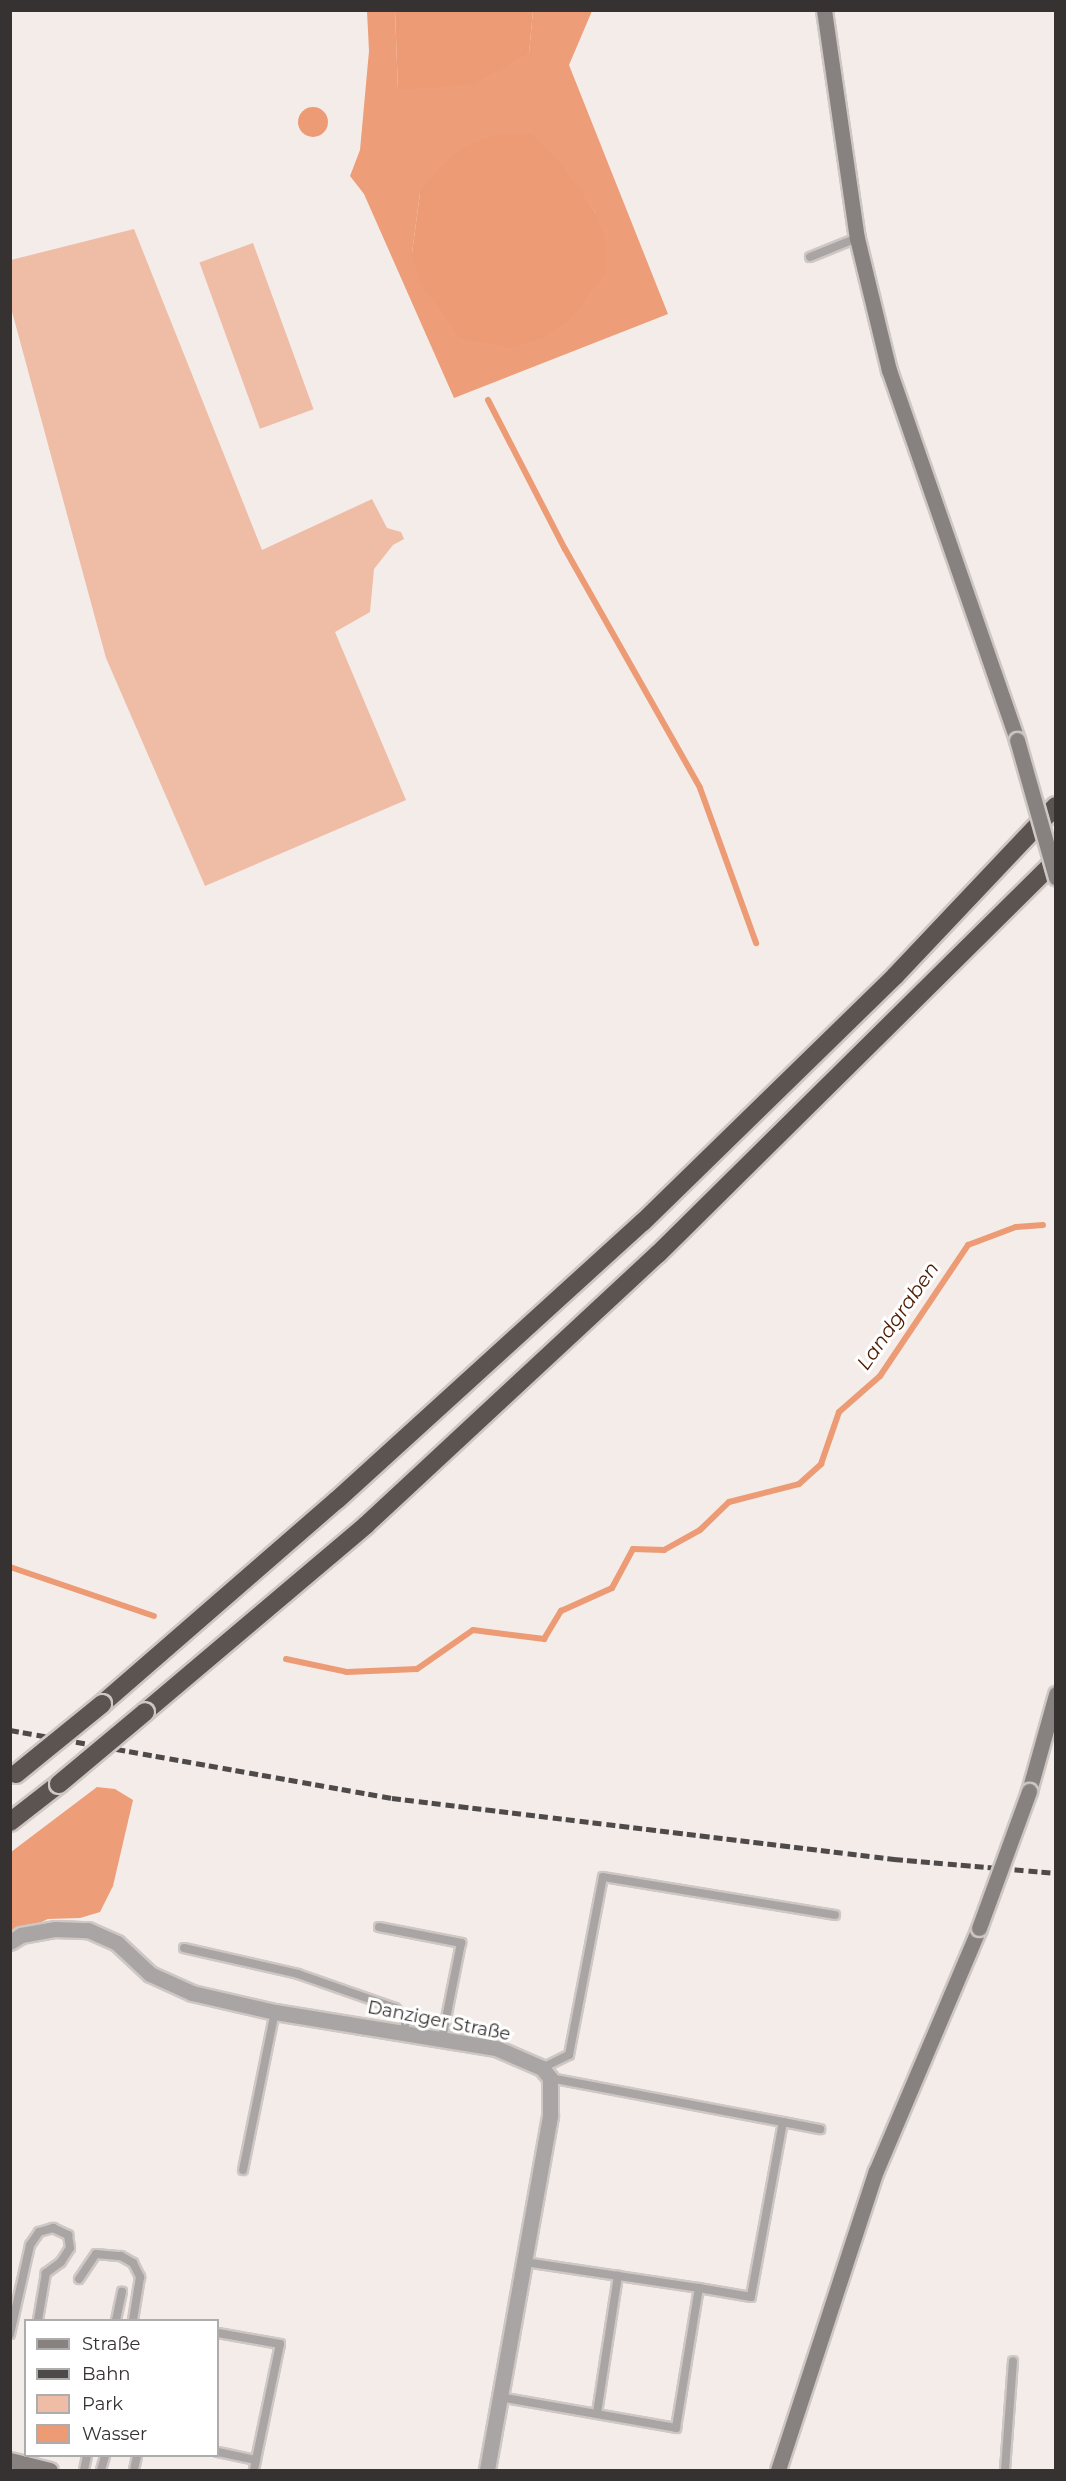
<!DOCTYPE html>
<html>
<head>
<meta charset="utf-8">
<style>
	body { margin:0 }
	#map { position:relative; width:1066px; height:2481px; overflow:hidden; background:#f4ece9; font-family:Montserrat,sans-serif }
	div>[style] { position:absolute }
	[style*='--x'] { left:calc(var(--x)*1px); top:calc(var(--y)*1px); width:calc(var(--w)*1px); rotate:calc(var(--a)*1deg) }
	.green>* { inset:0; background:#efbca5; transform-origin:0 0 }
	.forest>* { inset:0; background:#ed9d77 }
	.water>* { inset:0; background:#ec9b75 }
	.round { border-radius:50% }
	.stream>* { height:6px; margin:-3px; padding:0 3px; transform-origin:3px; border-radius:3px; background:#ec9b75 }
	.roads { filter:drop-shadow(2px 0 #cec7c4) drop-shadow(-2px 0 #cec7c4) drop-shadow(0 2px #cec7c4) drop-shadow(0 -2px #cec7c4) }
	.lane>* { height:8px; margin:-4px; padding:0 4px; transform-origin:4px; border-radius:4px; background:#a9a5a4 }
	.street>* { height:15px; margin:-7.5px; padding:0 7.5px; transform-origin:7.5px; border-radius:7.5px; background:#a9a5a4 }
	.secondary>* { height:15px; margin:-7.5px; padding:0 7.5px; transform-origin:7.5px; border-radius:7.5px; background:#878280 }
	.highway>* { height:18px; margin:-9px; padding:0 9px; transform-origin:9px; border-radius:9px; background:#5b5451 }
	.rail>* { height:4.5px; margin-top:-2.25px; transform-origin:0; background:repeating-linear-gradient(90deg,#4e4a49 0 9px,transparent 0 13.5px) }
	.bridges { filter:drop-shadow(2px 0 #cec7c4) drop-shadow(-2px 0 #cec7c4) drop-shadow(0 2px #cec7c4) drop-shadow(0 -2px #cec7c4) }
	.secondary-bridge>* { height:15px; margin:-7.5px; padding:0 7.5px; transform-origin:7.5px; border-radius:7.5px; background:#878280 }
	.highway-bridge>* { height:18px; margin:-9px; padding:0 9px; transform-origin:9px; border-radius:9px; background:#5b5451 }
	span { translate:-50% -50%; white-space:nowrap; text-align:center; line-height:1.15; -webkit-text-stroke:6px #fff; paint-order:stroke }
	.street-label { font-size:18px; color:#353231 }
	.water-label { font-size:20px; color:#4d1b00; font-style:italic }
	.frame { position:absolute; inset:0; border:12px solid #353231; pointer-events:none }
	.legend { position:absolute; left:24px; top:2319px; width:195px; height:138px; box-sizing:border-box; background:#fff; border:2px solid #aeadad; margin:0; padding:8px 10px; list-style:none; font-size:18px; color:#353231 }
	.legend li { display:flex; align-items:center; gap:12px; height:30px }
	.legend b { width:30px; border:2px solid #aeadad }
</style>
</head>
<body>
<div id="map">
	<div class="green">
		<i style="clip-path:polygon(134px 229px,262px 550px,372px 499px,387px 528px,401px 532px,404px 539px,393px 545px,374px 569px,370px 612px,335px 632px,406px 800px,205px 886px,106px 658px,11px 308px,11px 260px)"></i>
		<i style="left:253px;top:243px;width:177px;height:57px;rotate:70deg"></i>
	</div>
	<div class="forest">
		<i style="clip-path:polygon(evenodd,367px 11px,395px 11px,398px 90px,529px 53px,533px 11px,592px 11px,569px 65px,668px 314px,454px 398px,364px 194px,350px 176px,360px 150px,369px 51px,367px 11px,580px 192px,596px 213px,412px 253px,420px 193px,580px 192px)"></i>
		<i style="clip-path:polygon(97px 1787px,115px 1789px,133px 1800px,113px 1886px,100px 1912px,80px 1918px,48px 1919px,11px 1936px,11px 1852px)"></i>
	</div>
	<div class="water">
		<i style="clip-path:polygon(395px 10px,533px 11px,529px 53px,473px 84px,398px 90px)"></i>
		<i class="round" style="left:298px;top:107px;width:30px;height:30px"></i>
		<i style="clip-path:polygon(498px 134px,531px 134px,562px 165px,596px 213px,605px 239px,607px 271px,569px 321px,544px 337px,510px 348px,459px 337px,420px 282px,412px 253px,420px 193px,441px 166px,466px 146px)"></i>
	</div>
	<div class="stream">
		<i style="--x:488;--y:400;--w:168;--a:62.7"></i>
		<i style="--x:565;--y:549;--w:274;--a:60.5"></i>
		<i style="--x:700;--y:788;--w:165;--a:70.1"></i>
		<i style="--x:10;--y:1567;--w:152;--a:18.8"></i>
		<i style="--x:286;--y:1659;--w:62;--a:12"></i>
		<i style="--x:347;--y:1672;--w:70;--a:-2.5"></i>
		<i style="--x:417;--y:1669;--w:68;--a:-34.9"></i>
		<i style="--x:473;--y:1630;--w:72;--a:7.2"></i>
		<i style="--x:544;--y:1639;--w:33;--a:-59"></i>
		<i style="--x:561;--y:1611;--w:56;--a:-24.3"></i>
		<i style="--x:612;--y:1588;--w:44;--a:-61.7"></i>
		<i style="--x:633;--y:1549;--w:31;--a:2"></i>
		<i style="--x:664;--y:1550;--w:41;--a:-29.1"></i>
		<i style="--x:700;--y:1530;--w:40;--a:-44"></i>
		<i style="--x:729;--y:1502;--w:72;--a:-14.4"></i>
		<i style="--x:799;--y:1484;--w:30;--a:-42"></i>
		<i style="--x:821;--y:1464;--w:55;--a:-70.9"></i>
		<i style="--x:839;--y:1412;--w:55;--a:-41.3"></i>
		<i style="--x:880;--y:1376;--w:158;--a:-56.1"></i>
		<i style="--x:968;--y:1245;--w:51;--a:-20.6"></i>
		<i style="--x:1016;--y:1227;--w:27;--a:-4"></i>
	</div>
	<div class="roads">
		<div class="lane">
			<i style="--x:810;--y:257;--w:51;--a:-22"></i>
			<i style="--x:379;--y:1927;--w:84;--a:11"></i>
			<i style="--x:461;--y:1943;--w:98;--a:101.2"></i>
			<i style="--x:184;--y:1948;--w:117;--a:12.8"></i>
			<i style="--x:298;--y:1974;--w:103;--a:19.3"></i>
			<i style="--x:395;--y:2008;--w:14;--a:45"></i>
			<i style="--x:405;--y:2018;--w:15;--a:90"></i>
			<i style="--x:542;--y:2068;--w:30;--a:-26"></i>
			<i style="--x:569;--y:2055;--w:181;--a:-79.2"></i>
			<i style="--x:603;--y:1877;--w:235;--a:9.3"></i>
			<i style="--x:550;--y:2078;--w:237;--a:10.7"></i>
			<i style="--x:783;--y:2122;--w:178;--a:100.4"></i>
			<i style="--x:751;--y:2297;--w:53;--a:-170.2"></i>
			<i style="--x:783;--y:2122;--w:38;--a:11"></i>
			<i style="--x:243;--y:2170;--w:161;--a:-78.6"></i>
			<i style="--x:79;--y:2279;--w:30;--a:-56"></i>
			<i style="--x:96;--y:2254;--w:25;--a:5"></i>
			<i style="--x:121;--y:2256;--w:14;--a:30"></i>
			<i style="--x:133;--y:2263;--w:16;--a:63"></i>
			<i style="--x:140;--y:2277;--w:44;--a:99.2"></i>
			<i style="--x:116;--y:2320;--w:29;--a:-78"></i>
			<i style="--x:218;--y:2333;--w:63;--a:10.1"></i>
			<i style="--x:280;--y:2344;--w:129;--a:101.7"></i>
			<i style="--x:10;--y:2334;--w:91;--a:-77.3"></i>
			<i style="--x:30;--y:2245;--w:16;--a:-55"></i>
			<i style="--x:39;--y:2232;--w:15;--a:-16"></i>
			<i style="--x:53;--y:2228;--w:17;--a:25"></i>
			<i style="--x:68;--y:2235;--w:13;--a:81"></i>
			<i style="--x:70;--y:2248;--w:17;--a:123"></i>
			<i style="--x:61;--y:2262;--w:19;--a:144"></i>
			<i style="--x:46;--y:2273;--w:48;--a:99.7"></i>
			<i style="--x:499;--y:2397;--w:180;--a:9.9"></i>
			<i style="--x:676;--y:2428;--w:142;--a:-80.7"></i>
			<i style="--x:699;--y:2288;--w:177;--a:-171.5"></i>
			<i style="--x:597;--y:2413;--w:139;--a:-81.3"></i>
			<i style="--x:218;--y:2452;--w:39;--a:12"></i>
			<i style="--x:84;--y:2470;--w:14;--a:-78"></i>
			<i style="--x:101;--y:2470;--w:15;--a:-74"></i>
			<i style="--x:134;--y:2470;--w:14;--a:-78"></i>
			<i style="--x:1005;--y:2470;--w:109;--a:-85.8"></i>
		</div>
		<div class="street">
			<i style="--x:10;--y:1942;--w:13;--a:-32"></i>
			<i style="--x:21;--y:1935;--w:35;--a:-10"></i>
			<i style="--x:55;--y:1929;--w:33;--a:2"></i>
			<i style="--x:88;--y:1930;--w:32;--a:24"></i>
			<i style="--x:117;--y:1943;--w:45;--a:43.2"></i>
			<i style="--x:150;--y:1974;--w:46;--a:24.3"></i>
			<i style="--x:192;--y:1993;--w:85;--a:12.9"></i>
			<i style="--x:275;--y:2012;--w:224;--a:9.3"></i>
			<i style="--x:496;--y:2048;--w:50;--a:23.5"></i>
			<i style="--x:542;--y:2068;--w:13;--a:51"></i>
			<i style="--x:550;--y:2078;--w:38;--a:90"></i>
			<i style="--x:550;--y:2116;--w:360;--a:100.1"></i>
		</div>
		<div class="secondary">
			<i style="--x:824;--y:10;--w:230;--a:81.8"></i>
			<i style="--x:857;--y:238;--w:136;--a:76.4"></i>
			<i style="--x:889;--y:370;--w:392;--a:70.9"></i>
			<i style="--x:1029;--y:1791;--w:101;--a:-74.4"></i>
			<i style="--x:10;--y:2460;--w:41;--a:14"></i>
			<i style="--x:778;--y:2470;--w:315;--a:-71.9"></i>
			<i style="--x:876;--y:2171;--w:264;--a:-67"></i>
		</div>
		<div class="highway">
			<i style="--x:102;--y:1704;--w:311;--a:-41"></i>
			<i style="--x:337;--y:1500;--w:413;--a:-42.3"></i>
			<i style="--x:643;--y:1222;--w:352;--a:-44.3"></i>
			<i style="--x:895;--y:976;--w:234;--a:-46.6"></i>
			<i style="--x:145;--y:1712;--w:289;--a:-40.2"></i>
			<i style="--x:366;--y:1525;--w:398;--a:-42.9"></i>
			<i style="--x:658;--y:1254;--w:560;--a:-44.71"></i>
			<i style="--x:10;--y:1822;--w:62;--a:-37.8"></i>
		</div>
	</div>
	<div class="rail">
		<i style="--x:10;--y:1730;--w:388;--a:10.1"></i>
		<i style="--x:392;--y:1798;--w:506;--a:6.93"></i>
		<i style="--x:894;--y:1859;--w:163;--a:4.9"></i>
	</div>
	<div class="bridges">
		<div class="secondary-bridge">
			<i style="--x:1017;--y:740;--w:143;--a:74.2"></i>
			<i style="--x:979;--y:1928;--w:146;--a:-69.9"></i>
		</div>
		<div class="highway-bridge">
			<i style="--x:16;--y:1774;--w:111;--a:-39.1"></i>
			<i style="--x:59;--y:1784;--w:112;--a:-39.9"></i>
		</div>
	</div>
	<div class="street-label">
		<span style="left:439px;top:2021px;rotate:11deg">Danziger Straße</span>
	</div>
	<div class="water-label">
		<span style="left:898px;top:1316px;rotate:-55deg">Landgraben</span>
	</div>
	<div class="frame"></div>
	<ul class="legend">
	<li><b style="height:8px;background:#878280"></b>Straße</li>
	<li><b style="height:8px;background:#4e4a49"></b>Bahn</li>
	<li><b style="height:16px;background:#efbca5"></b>Park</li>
	<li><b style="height:16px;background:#ec9b75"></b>Wasser</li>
	</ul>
</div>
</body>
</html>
